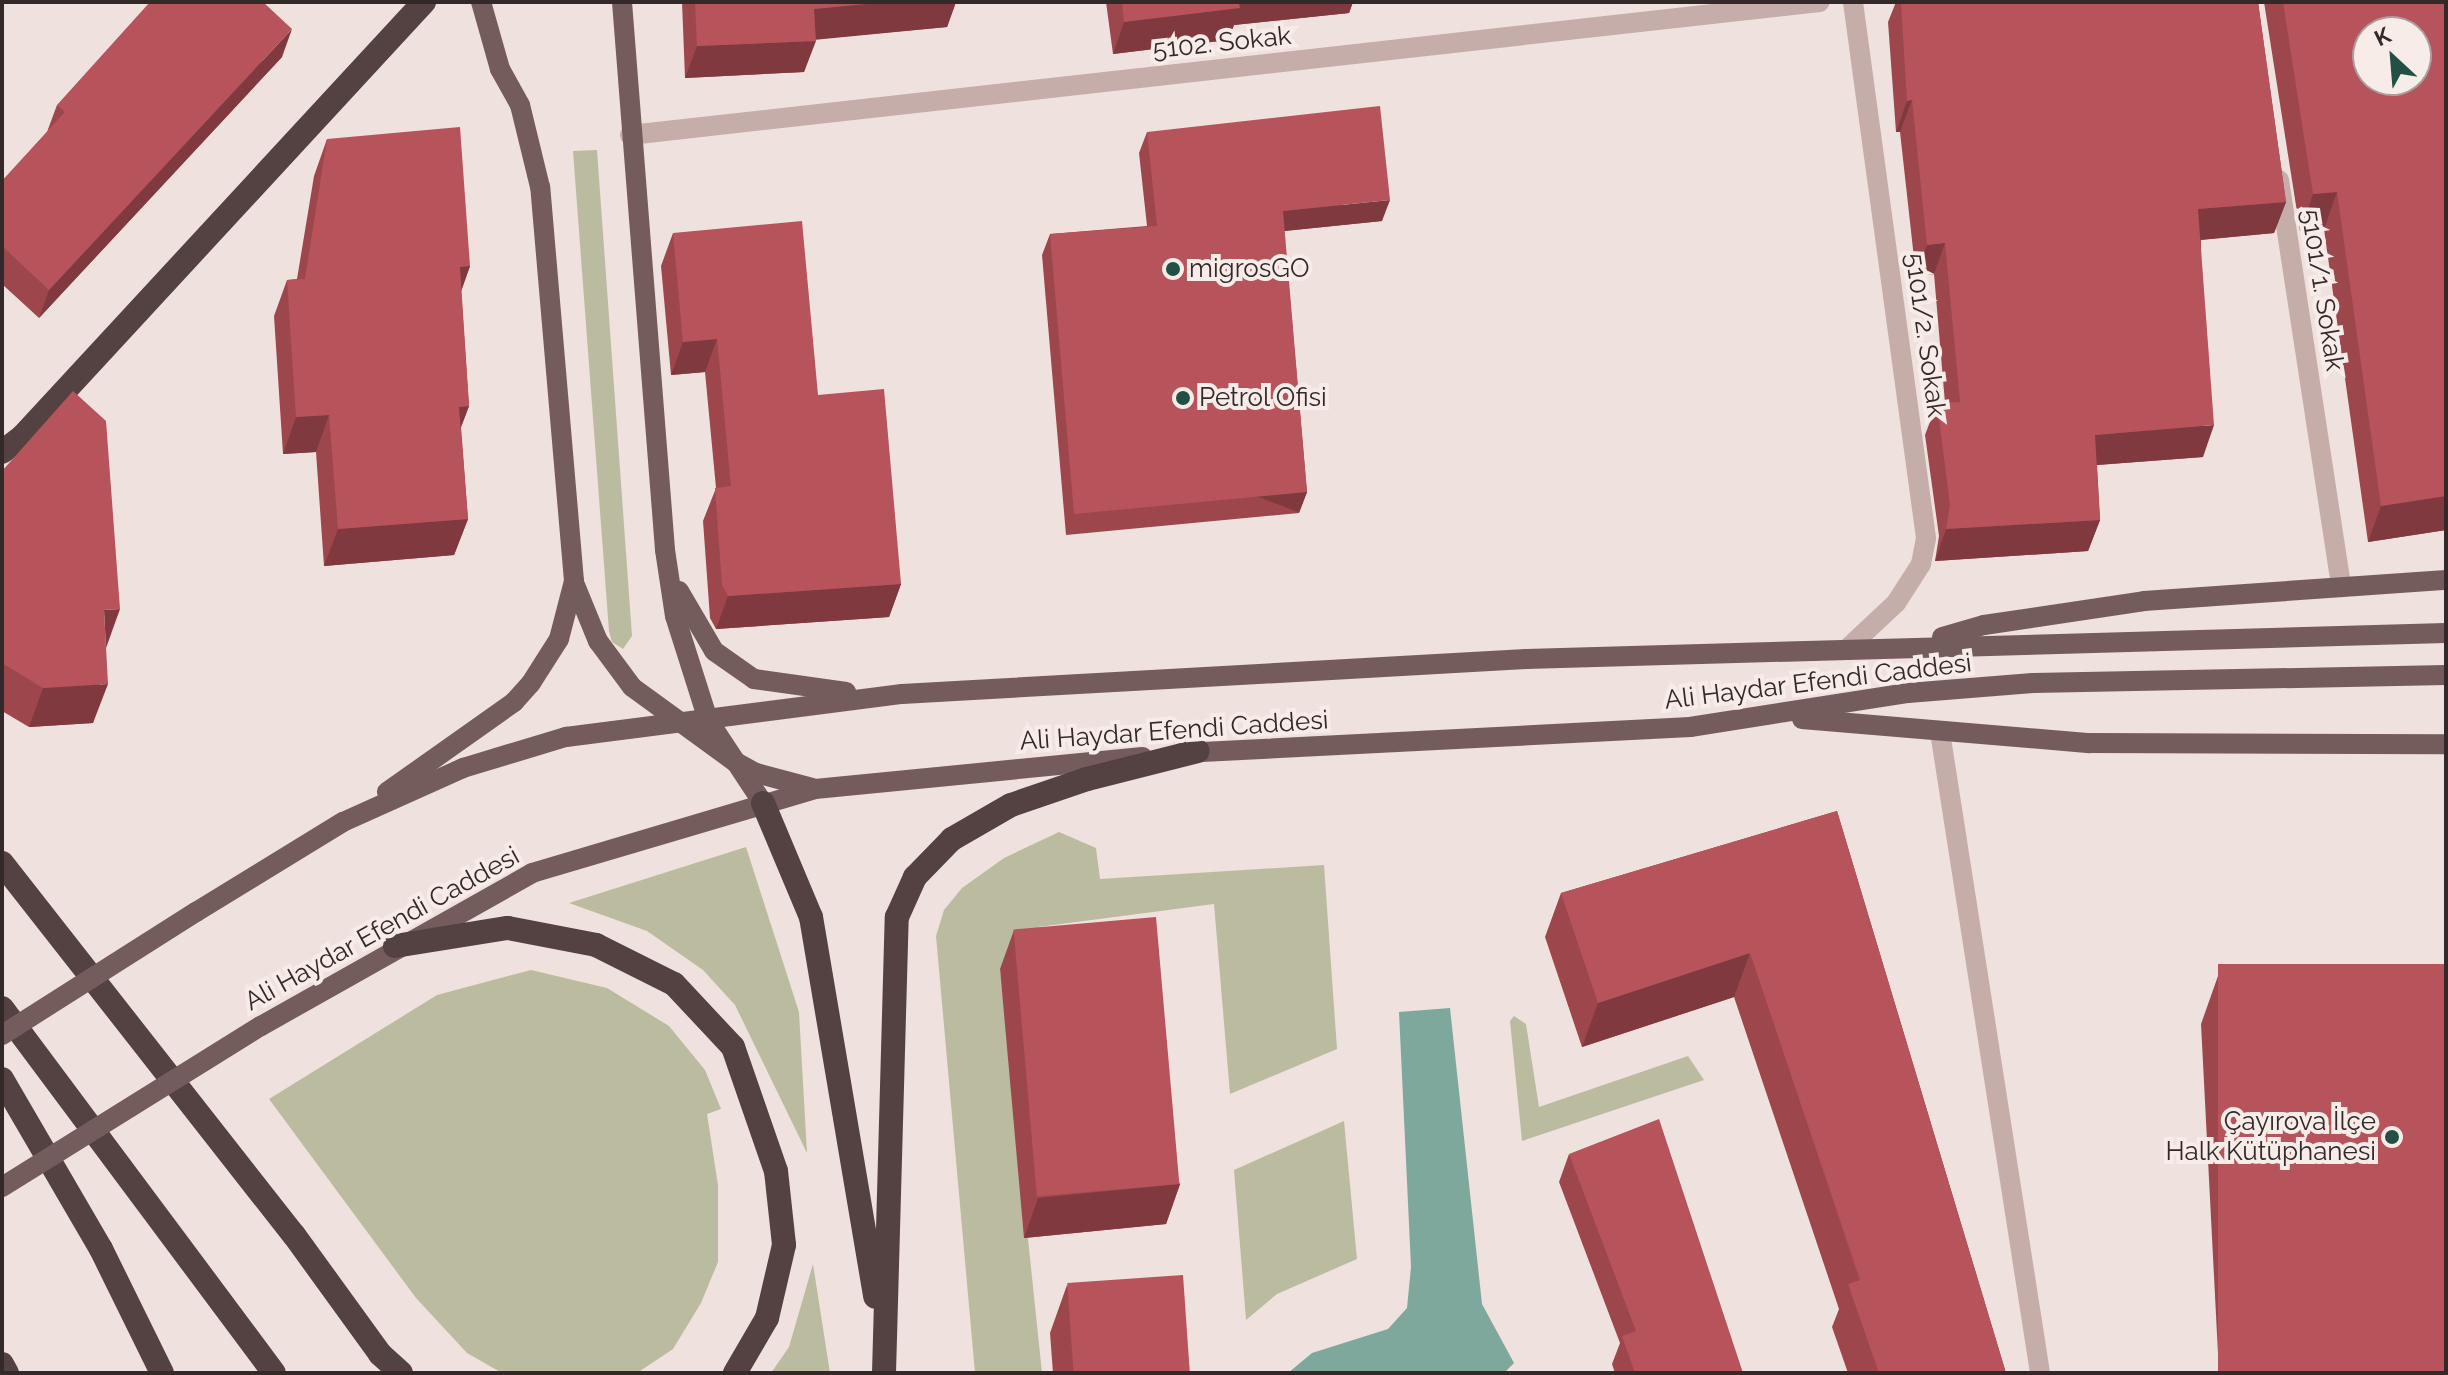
<!DOCTYPE html>
<html>
<head>
<meta charset="utf-8">
<style>
	body { margin:0 }
	#map { position:relative; width:2448px; height:1375px; overflow:hidden; background:#efe1dd; font-family:Raleway,sans-serif }
	div>[style] { position:absolute }
	[style*='--x'] { left:calc(var(--x)*1px); top:calc(var(--y)*1px); width:calc(var(--w)*1px); rotate:calc(var(--a)*1deg) }
	.green>* { inset:0; background:#bbbc9f }
	.water>* { inset:0; background:#7fa89d }
	.lane>* { height:20px; margin:-10px; padding:0 10px; transform-origin:10px; border-radius:10px; background:#c5aeaa }
	.street>* { height:20px; margin:-10px; padding:0 10px; transform-origin:10px; border-radius:10px; background:#c5aeaa }
	.primary>* { height:20px; margin:-10px; padding:0 10px; transform-origin:10px; border-radius:10px; background:#745c5c }
	.highway>* { height:24px; margin:-12px; padding:0 12px; transform-origin:12px; border-radius:12px; background:#544141 }
	.primary-bridge>* { height:20px; margin:-10px; padding:0 10px; transform-origin:10px; border-radius:10px; background:#745c5c }
	.wall>* { inset:0; background:#9d474d }
	.shaded-wall>* { inset:0; background:#803a3f; transform-origin:0 0 }
	.building>* { inset:0; background:#b7535a; transform-origin:0 0 }
	.dots>* { width:22px; height:22px; translate:-50% -50%; box-sizing:border-box; border:4px solid #f7ece8; border-radius:50% }
	span { translate:-50% -50%; white-space:nowrap; text-align:center; line-height:1.15; -webkit-text-stroke:8px #f7ece8; paint-order:stroke }
	.street-label { font-size:26px; color:#342929 }
	.poi-label { font-size:26px; color:#342929 }
	.left { translate:0 -50%; text-align:left }
	.right { translate:-100% -50%; text-align:right }
	.frame { position:absolute; inset:0; border:4px solid #342929; pointer-events:none }
	.north { position:absolute; left:2352px; top:16px; width:80px; height:80px; box-sizing:border-box; background:#f7ece8; border:2px solid #a99e9c; border-radius:50%; rotate:334deg; font-size:22px; font-weight:700; line-height:32px; text-align:center; color:#342929 }
	.north::after { content:''; display:block; margin:auto; width:28px; height:36px; background:#235045; clip-path:polygon(50% 0,100% 100%,50% 72%,0 100%) }
</style>
</head>
<body>
<div id="map">
	<div class="green">
		<i style="clip-path:polygon(597px 150px,632px 636px,623px 649px,612px 642px,609px 631px,573px 151px)"></i>
		<i style="clip-path:polygon(1059px 832px,1096px 848px,1100px 879px,1324px 865px,1337px 1049px,1230px 1094px,1214px 904px,1038px 927px,1044px 966px,1000px 970px,1042px 1373px,975px 1373px,936px 936px,944px 910px,962px 888px,1004px 858px)"></i>
		<i style="clip-path:polygon(746px 847px,799px 1012px,807px 1153px,735px 1005px,703px 970px,647px 931px,569px 903px)"></i>
		<i style="clip-path:polygon(531px 970px,607px 988px,669px 1026px,705px 1070px,721px 1109px,707px 1114px,718px 1185px,718px 1262px,701px 1303px,673px 1349px,637px 1373px,502px 1373px,467px 1353px,416px 1298px,269px 1099px,437px 995px)"></i>
		<i style="clip-path:polygon(1514px 1016px,1526px 1024px,1539px 1107px,1688px 1056px,1704px 1080px,1522px 1141px,1510px 1021px)"></i>
		<i style="clip-path:polygon(1344px 1121px,1357px 1259px,1277px 1294px,1246px 1320px,1234px 1170px)"></i>
		<i style="clip-path:polygon(813px 1264px,830px 1373px,771px 1373px,789px 1347px)"></i>
	</div>
	<div class="water">
		<i style="clip-path:polygon(1450px 1008px,1482px 1304px,1514px 1363px,1504px 1373px,1288px 1373px,1312px 1353px,1388px 1329px,1407px 1308px,1411px 1267px,1399px 1012px)"></i>
	</div>
	<div class="lane">
		<i style="--x:1940;--y:732;--w:649;--a:81.13"></i>
	</div>
	<div class="street">
		<i style="--x:630;--y:135;--w:1197;--a:-6.38"></i>
		<i style="--x:2279;--y:180;--w:412;--a:81.3"></i>
		<i style="--x:1849;--y:647;--w:64;--a:-43.1"></i>
		<i style="--x:1896;--y:603;--w:46;--a:-57.3"></i>
		<i style="--x:1921;--y:564;--w:26;--a:-79"></i>
		<i style="--x:1926;--y:538;--w:541;--a:-97.76"></i>
	</div>
	<div class="primary">
		<i style="--x:622;--y:2;--w:550;--a:85.51"></i>
		<i style="--x:665;--y:550;--w:67;--a:81.4"></i>
		<i style="--x:675;--y:616;--w:109;--a:72.4"></i>
		<i style="--x:708;--y:720;--w:100;--a:56.5"></i>
		<i style="--x:575;--y:585;--w:61;--a:67.7"></i>
		<i style="--x:598;--y:641;--w:57;--a:53.5"></i>
		<i style="--x:632;--y:687;--w:126;--a:36"></i>
		<i style="--x:734;--y:761;--w:25;--a:29"></i>
		<i style="--x:756;--y:773;--w:58;--a:15"></i>
		<i style="--x:679;--y:591;--w:69;--a:59.7"></i>
		<i style="--x:714;--y:651;--w:49;--a:35"></i>
		<i style="--x:754;--y:679;--w:93;--a:8"></i>
		<i style="--x:1942;--y:637;--w:44;--a:-15.9"></i>
		<i style="--x:1984;--y:625;--w:162;--a:-8.5"></i>
		<i style="--x:2144;--y:601;--w:303;--a:-4"></i>
		<i style="--x:1802;--y:719;--w:289;--a:4.8"></i>
		<i style="--x:2090;--y:743;--w:356;--a:0.2"></i>
		<i style="--x:1182;--y:753;--w:509;--a:-2.93"></i>
		<i style="--x:1690;--y:727;--w:221;--a:-8.9"></i>
		<i style="--x:1908;--y:693;--w:125;--a:-4.6"></i>
		<i style="--x:2033;--y:683;--w:413;--a:-1.1"></i>
		<i style="--x:387;--y:792;--w:156;--a:-35.3"></i>
		<i style="--x:514;--y:702;--w:25;--a:-48"></i>
		<i style="--x:531;--y:683;--w:52;--a:-57.5"></i>
		<i style="--x:559;--y:639;--w:60;--a:-75.5"></i>
		<i style="--x:574;--y:581;--w:395;--a:-94.9"></i>
		<i style="--x:540;--y:187;--w:84;--a:-103.7"></i>
		<i style="--x:520;--y:105;--w:41;--a:-119.1"></i>
		<i style="--x:500;--y:69;--w:70;--a:-105.8"></i>
		<i style="--x:196;--y:912;--w:172;--a:-31.5"></i>
		<i style="--x:343;--y:822;--w:132;--a:-24.2"></i>
		<i style="--x:463;--y:768;--w:108;--a:-16.8"></i>
		<i style="--x:566;--y:737;--w:339;--a:-7.3"></i>
		<i style="--x:902;--y:694;--w:625;--a:-3.21"></i>
		<i style="--x:1526;--y:659;--w:920;--a:-1.62"></i>
		<i style="--x:261;--y:1026;--w:311;--a:-29.4"></i>
		<i style="--x:532;--y:873;--w:295;--a:-16.5"></i>
		<i style="--x:815;--y:789;--w:329;--a:-5.6"></i>
	</div>
	<div class="highway">
		<i style="--x:2;--y:452;--w:26;--a:-37"></i>
		<i style="--x:23;--y:436;--w:591;--a:-47.26"></i>
		<i style="--x:763;--y:803;--w:124;--a:67.2"></i>
		<i style="--x:811;--y:917;--w:385;--a:80.4"></i>
		<i style="--x:2;--y:863;--w:473;--a:51.9"></i>
		<i style="--x:294;--y:1235;--w:147;--a:54.1"></i>
		<i style="--x:380;--y:1354;--w:28;--a:42"></i>
		<i style="--x:395;--y:946;--w:114;--a:-9.1"></i>
		<i style="--x:508;--y:928;--w:90;--a:10.9"></i>
		<i style="--x:596;--y:945;--w:87;--a:26.6"></i>
		<i style="--x:674;--y:984;--w:86;--a:46.9"></i>
		<i style="--x:733;--y:1047;--w:131;--a:70.9"></i>
		<i style="--x:776;--y:1171;--w:74;--a:83.8"></i>
		<i style="--x:784;--y:1245;--w:75;--a:103.1"></i>
		<i style="--x:767;--y:1318;--w:64;--a:120.2"></i>
		<i style="--x:2;--y:1008;--w:455;--a:53.3"></i>
		<i style="--x:2;--y:1079;--w:197;--a:59.8"></i>
		<i style="--x:101;--y:1249;--w:138;--a:63.8"></i>
		<i style="--x:2;--y:1364;--w:10;--a:61"></i>
		<i style="--x:884;--y:1373;--w:456;--a:-88.4"></i>
		<i style="--x:897;--y:917;--w:44;--a:-65.8"></i>
		<i style="--x:915;--y:877;--w:53;--a:-45.8"></i>
		<i style="--x:952;--y:839;--w:68;--a:-30"></i>
		<i style="--x:1011;--y:805;--w:80;--a:-18.9"></i>
		<i style="--x:1087;--y:779;--w:114;--a:-14.2"></i>
	</div>
	<div class="primary-bridge">
		<i style="--x:2;--y:1035;--w:230;--a:-32.4"></i>
		<i style="--x:2;--y:1187;--w:305;--a:-31.9"></i>
	</div>
	<div class="wall">
		<i style="clip-path:polygon(682px 2px,956px 2px,947px 27px,815px 39px,804px 72px,685px 78px)"></i>
		<i style="clip-path:polygon(1106px 2px,1353px 2px,1349px 13px,1234px 25px,1228px 40px,1113px 54px)"></i>
		<i style="clip-path:polygon(1896px 2px,2258px 2px,2286px 202px,2274px 233px,2201px 240px,2203px 457px,2097px 465px,2100px 520px,2088px 551px,1935px 561px,1939px 536px,1925px 435px,1937px 403px,1945px 403px,1934px 274px,1916px 276px,1900px 132px,1896px 132px,1888px 22px)"></i>
		<i style="clip-path:polygon(2264px 2px,2446px 2px,2446px 530px,2368px 542px,2324px 229px,2300px 231px)"></i>
		<i style="clip-path:polygon(282px 57px,39px 318px,2px 284px,2px 181px,47px 132px,57px 105px)"></i>
		<i style="clip-path:polygon(1147px 132px,1382px 221px,1284px 231px,1307px 492px,1299px 513px,1066px 535px,1042px 255px,1050px 234px,1147px 226px,1139px 153px)"></i>
		<i style="clip-path:polygon(327px 139px,470px 266px,461px 291px,469px 406px,461px 427px,468px 519px,454px 555px,324px 566px,316px 452px,283px 454px,274px 316px,287px 280px,297px 279px,314px 176px)"></i>
		<i style="clip-path:polygon(673px 233px,818px 395px,901px 584px,889px 617px,716px 629px,710px 618px,703px 521px,716px 488px,705px 372px,671px 375px,661px 266px)"></i>
		<i style="clip-path:polygon(2px 471px,106px 648px,93px 723px,29px 727px,2px 711px)"></i>
		<i style="clip-path:polygon(1837px 811px,2006px 1373px,1848px 1373px,1832px 1327px,1839px 1309px,1734px 997px,1582px 1047px,1545px 937px,1561px 893px)"></i>
		<i style="clip-path:polygon(1014px 930px,1180px 1184px,1166px 1224px,1024px 1238px,1000px 969px)"></i>
		<i style="clip-path:polygon(2218px 976px,2446px 1373px,2219px 1373px,2201px 1024px)"></i>
		<i style="clip-path:polygon(1569px 1154px,1743px 1373px,1615px 1373px,1612px 1364px,1620px 1343px,1559px 1182px)"></i>
		<i style="clip-path:polygon(1067px 1285px,1190px 1373px,1053px 1373px,1050px 1333px)"></i>
	</div>
	<div class="shaded-wall">
		<i style="clip-path:polygon(885px 2px,956px 2px,947px 27px,803px 41px,814px 9px)"></i>
		<i style="clip-path:polygon(1235px 2px,1353px 2px,1349px 13px,1234px 25px,1228px 40px,1113px 54px,1124px 22px)"></i>
		<i style="clip-path:polygon(292px 29px,282px 57px,39px 318px,49px 290px)"></i>
		<i style="clip-path:polygon(816px 41px,804px 72px,685px 78px,697px 46px)"></i>
		<i style="clip-path:polygon(1912px 100px,1900px 132px,1896px 132px,1907px 101px)"></i>
		<i style="clip-path:polygon(2337px 192px,2324px 229px,2300px 231px,2313px 194px)"></i>
		<i style="clip-path:polygon(1390px 200px,1382px 221px,1275px 232px,1283px 211px)"></i>
		<i style="clip-path:polygon(2286px 202px,2274px 233px,2187px 241px,2198px 209px)"></i>
		<i style="clip-path:polygon(1945px 243px,1934px 274px,1916px 276px,1927px 245px)"></i>
		<i style="clip-path:polygon(470px 266px,457px 303px,460px 267px)"></i>
		<i style="clip-path:polygon(717px 339px,705px 372px,671px 375px,683px 342px)"></i>
		<i style="clip-path:polygon(469px 406px,455px 443px,459px 407px)"></i>
		<i style="clip-path:polygon(329px 415px,316px 452px,283px 454px,296px 417px)"></i>
		<i style="clip-path:polygon(2214px 425px,2203px 457px,2083px 466px,2095px 435px)"></i>
		<i style="left:1307px;top:492px;width:22px;height:234px;rotate:111deg"></i>
		<i style="clip-path:polygon(2446px 496px,2446px 530px,2368px 542px,2381px 506px)"></i>
		<i style="clip-path:polygon(468px 519px,454px 555px,324px 566px,338px 529px)"></i>
		<i style="clip-path:polygon(2100px 520px,2088px 551px,1935px 561px,1946px 529px)"></i>
		<i style="clip-path:polygon(901px 584px,889px 617px,716px 629px,728px 596px)"></i>
		<i style="clip-path:polygon(120px 609px,106px 648px,104px 610px)"></i>
		<i style="clip-path:polygon(108px 684px,93px 723px,29px 727px,43px 688px)"></i>
		<i style="clip-path:polygon(1750px 953px,1734px 997px,1582px 1047px,1598px 1003px)"></i>
		<i style="clip-path:polygon(1180px 1184px,1166px 1224px,1024px 1238px,1038px 1198px)"></i>
	</div>
	<div class="building">
		<i style="clip-path:polygon(150px 2px,263px 2px,292px 29px,49px 290px,2px 246px,2px 181px,65px 112px,57px 105px)"></i>
		<i style="clip-path:polygon(695px 2px,886px 2px,814px 9px,816px 41px,697px 46px)"></i>
		<i style="clip-path:polygon(1122px 2px,1239px 2px,1240px 8px,1124px 22px)"></i>
		<i style="clip-path:polygon(1901px 2px,2258px 2px,2286px 202px,2198px 209px,2214px 425px,2095px 435px,2100px 520px,1946px 529px,1950px 505px,1937px 403px,1960px 402px,1945px 243px,1927px 245px,1912px 100px,1907px 101px)"></i>
		<i style="clip-path:polygon(evenodd,2283px 2px,2446px 2px,2446px 496px,2381px 506px,2337px 192px,2313px 194px,2283px 2px,2368px 32px,2416px 32px,2416px 80px,2368px 80px,2368px 32px)"></i>
		<i style="clip-path:polygon(1380px 106px,1390px 200px,1283px 211px,1307px 492px,1074px 514px,1050px 234px,1157px 226px,1147px 132px)"></i>
		<i style="clip-path:polygon(460px 127px,470px 266px,460px 267px,469px 406px,459px 407px,468px 519px,338px 529px,329px 415px,296px 417px,287px 280px,305px 279px,327px 139px)"></i>
		<i style="clip-path:polygon(802px 221px,818px 395px,884px 389px,901px 584px,728px 596px,722px 585px,715px 488px,731px 486px,717px 339px,683px 342px,673px 233px)"></i>
		<i style="clip-path:polygon(73px 391px,106px 421px,120px 609px,104px 610px,108px 684px,43px 688px,2px 663px,2px 471px)"></i>
		<i style="clip-path:polygon(1837px 811px,2006px 1373px,1879px 1373px,1848px 1284px,1860px 1280px,1750px 953px,1598px 1003px,1561px 893px)"></i>
		<i style="left:1156px;top:917px;width:268px;height:143px;rotate:85deg"></i>
		<i style="left:2446px;top:964px;width:409px;height:228px;rotate:90deg"></i>
		<i style="clip-path:polygon(1659px 1119px,1743px 1373px,1635px 1373px,1622px 1336px,1636px 1331px,1569px 1154px)"></i>
		<i style="left:1183px;top:1275px;width:98px;height:116px;rotate:86deg"></i>
	</div>
	<div class="dots">
		<i style="left:1173px;top:269px;background:#235045"></i>
		<i style="left:1183px;top:398px;background:#235045"></i>
		<i style="left:2392px;top:1137px;background:#235045"></i>
	</div>
	<div class="street-label">
		<span style="left:1222px;top:43px;rotate:-6deg">5102. Sokak</span>
		<span style="left:2322px;top:290px;rotate:81deg">5101/1. Sokak</span>
		<span style="left:1925px;top:335px;rotate:82deg">5101/2. Sokak</span>
		<span style="left:1818px;top:682px;rotate:-7deg">Ali Haydar Efendi Caddesi</span>
		<span style="left:1174px;top:731px;rotate:-4deg">Ali Haydar Efendi Caddesi</span>
		<span style="left:382px;top:929px;rotate:-29deg">Ali Haydar Efendi Caddesi</span>
	</div>
	<div class="poi-label">
		<span class="left" style="left:1189px;top:269px">migrosGO</span>
		<span class="left" style="left:1199px;top:398px">Petrol Ofisi</span>
		<span class="right" style="left:2376px;top:1137px">Çayırova İlçe<br>Halk Kütüphanesi</span>
	</div>
	<div class="frame"></div>
	<div class="north">K</div>
</div>
</body>
</html>
